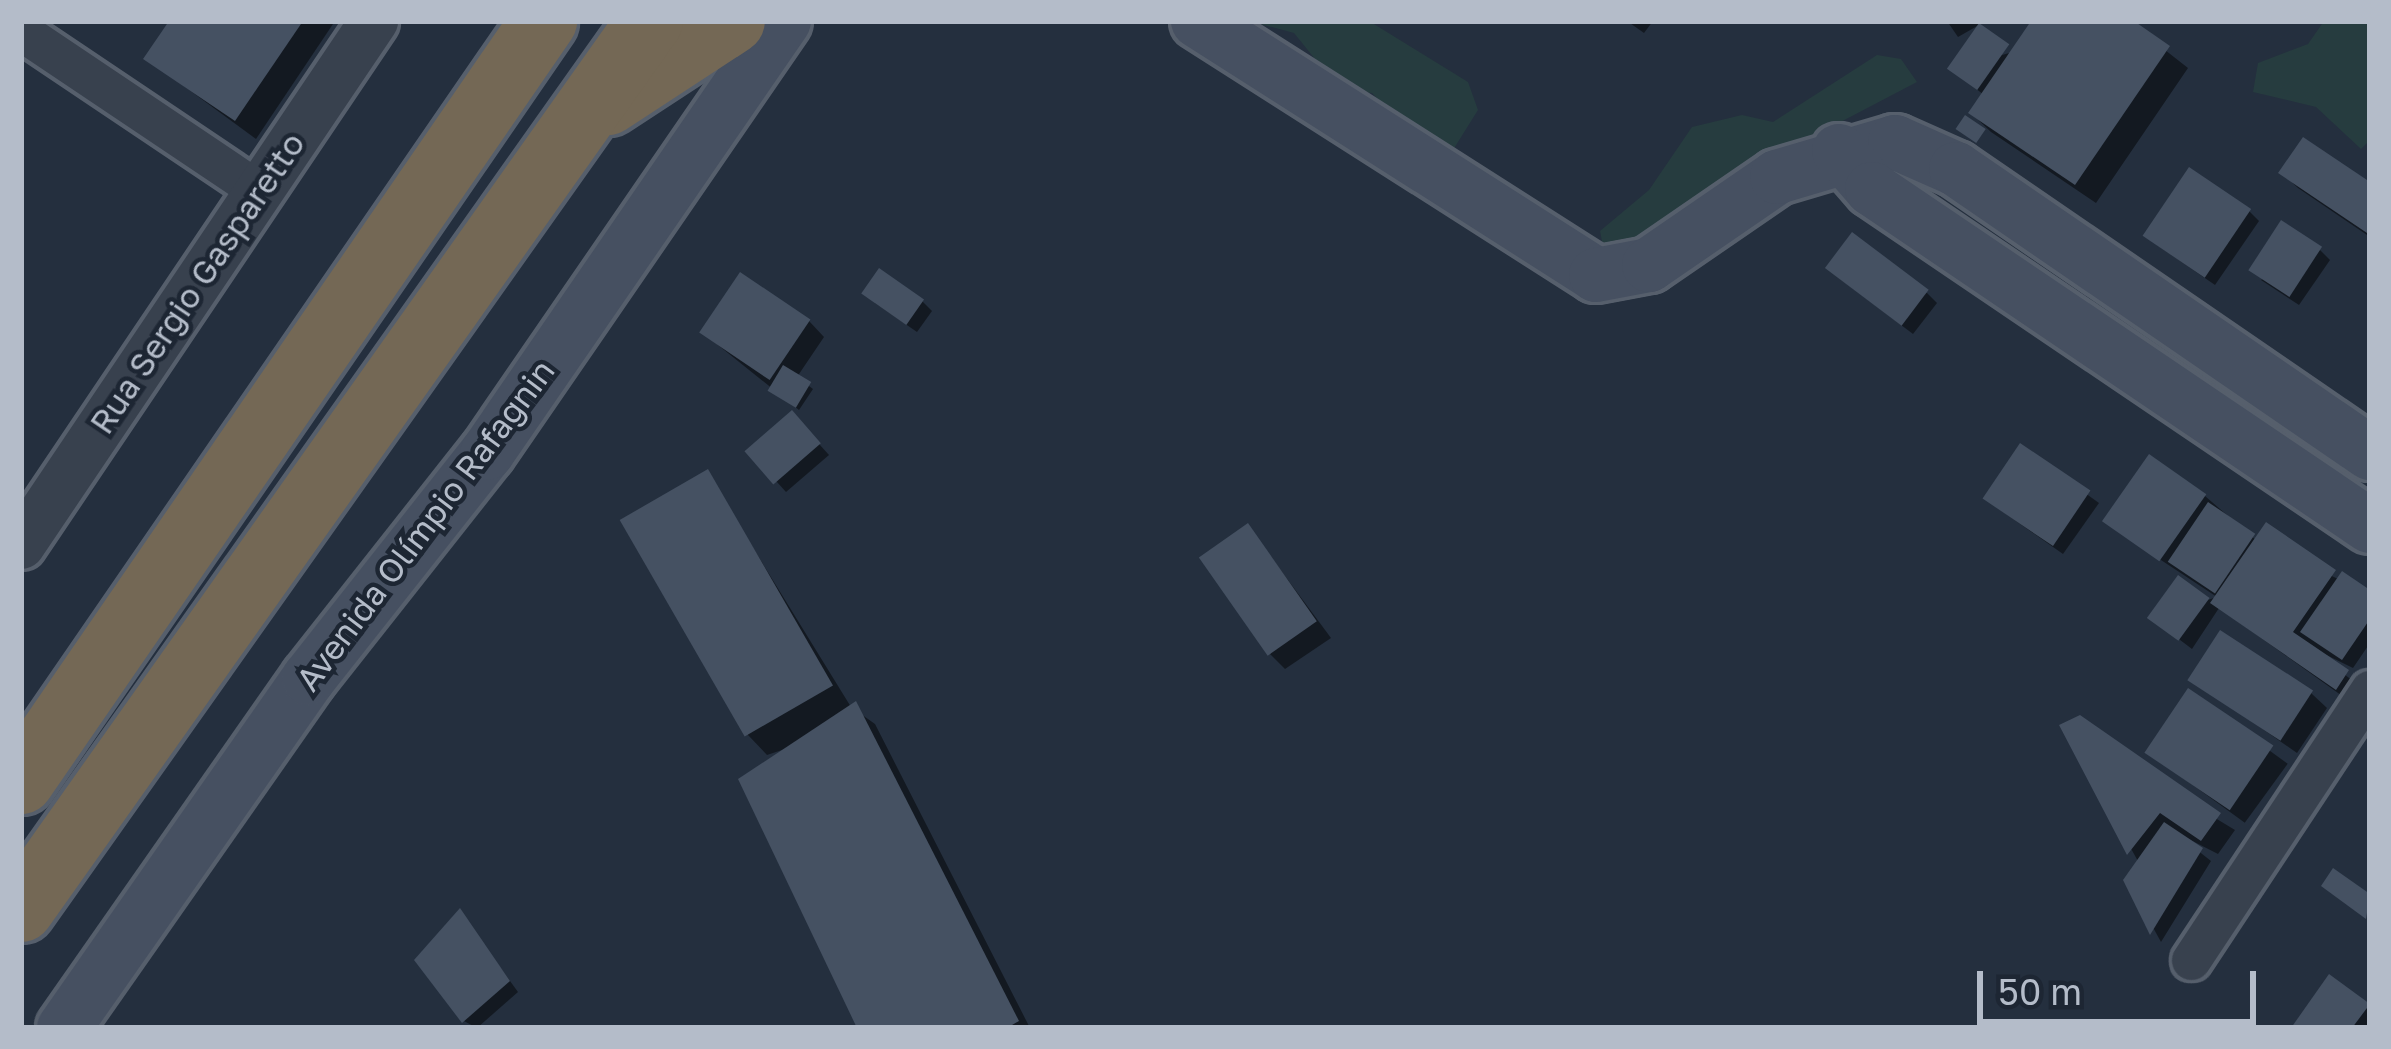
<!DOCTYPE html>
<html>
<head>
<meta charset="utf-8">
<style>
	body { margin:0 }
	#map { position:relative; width:2391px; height:1049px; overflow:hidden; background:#242f3e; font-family:"Golos Text",sans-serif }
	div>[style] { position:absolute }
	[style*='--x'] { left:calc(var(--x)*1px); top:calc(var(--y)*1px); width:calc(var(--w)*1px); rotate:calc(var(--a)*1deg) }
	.green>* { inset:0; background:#263c3f }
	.shadow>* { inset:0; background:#0007; transform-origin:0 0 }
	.building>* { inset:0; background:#455162; transform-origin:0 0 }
	.roads { filter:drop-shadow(3px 0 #565f6c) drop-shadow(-3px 0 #565f6c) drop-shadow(0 3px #565f6c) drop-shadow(0 -3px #565f6c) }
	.minor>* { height:39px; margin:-19.5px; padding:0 19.5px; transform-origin:19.5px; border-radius:19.5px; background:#38414e }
	.tertiary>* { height:48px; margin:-24px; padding:0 24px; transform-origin:24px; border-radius:24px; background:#38414e }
	.secondary>* { height:54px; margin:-27px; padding:0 27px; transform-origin:27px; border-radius:27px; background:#465061 }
	.motorway>* { height:66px; margin:-33px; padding:0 33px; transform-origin:33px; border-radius:33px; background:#746855 }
	span { translate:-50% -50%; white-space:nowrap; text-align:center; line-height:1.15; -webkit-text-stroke:9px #1d2633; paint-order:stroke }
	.street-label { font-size:33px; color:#b4bcc9 }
	.frame { position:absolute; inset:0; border:24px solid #b4bcc9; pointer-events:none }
	.scale { position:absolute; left:1977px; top:971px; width:279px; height:54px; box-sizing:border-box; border:6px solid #b4bcc9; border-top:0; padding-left:15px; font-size:36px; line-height:42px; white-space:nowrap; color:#b4bcc9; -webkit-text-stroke:9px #1d2633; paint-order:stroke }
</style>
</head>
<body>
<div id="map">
	<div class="green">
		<i style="clip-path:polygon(1249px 21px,1369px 21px,1468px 82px,1478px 110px,1453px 150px,1423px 146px,1372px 93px,1340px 90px,1294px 33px)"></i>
		<i style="clip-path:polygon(2324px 21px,2370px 21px,2370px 140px,2361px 149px,2316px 107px,2253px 92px,2258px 63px,2308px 44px)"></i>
		<i style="clip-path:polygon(1877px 55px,1901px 59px,1917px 82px,1770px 159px,1663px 233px,1604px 252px,1600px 231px,1649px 190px,1692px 127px,1742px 115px,1773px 122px)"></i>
	</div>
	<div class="shadow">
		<i style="clip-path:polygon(172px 21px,335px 21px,256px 139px,147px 59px)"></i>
		<i style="clip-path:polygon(1627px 21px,1653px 21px,1644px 33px)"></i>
		<i style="clip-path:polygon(1947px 21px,1986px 21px,1958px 37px)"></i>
		<i style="clip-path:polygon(2034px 21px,2128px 21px,2188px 68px,2096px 203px,1991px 132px,1971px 113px,1984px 95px,1951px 69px,2013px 52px)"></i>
		<i style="clip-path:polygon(2282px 173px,2370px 186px,2370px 237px,2298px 188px)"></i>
		<i style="clip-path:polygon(2249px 211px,2259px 221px,2215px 285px,2157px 245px)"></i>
		<i style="clip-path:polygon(2320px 250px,2330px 260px,2299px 305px,2261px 280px)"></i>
		<i style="clip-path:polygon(1839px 278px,1927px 293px,1937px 303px,1913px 334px)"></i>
		<i style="clip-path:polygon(922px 301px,932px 311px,917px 332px,875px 303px)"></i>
		<i style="clip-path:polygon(809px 321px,824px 337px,797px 377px,813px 389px,799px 410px,703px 333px)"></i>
		<i style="clip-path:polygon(801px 424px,829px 455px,786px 492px,749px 451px)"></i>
		<i style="clip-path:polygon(2021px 447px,2099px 503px,2063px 554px,1996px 507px)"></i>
		<i style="clip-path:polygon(707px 473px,851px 707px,875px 724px,1030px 1028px,860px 1028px,791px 747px,767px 755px,748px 735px)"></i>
		<i style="clip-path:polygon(2205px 496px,2257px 541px,2370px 594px,2370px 643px,2353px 668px,2308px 646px,2362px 688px,2352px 703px,2219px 608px,2192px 649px,2151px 618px,2217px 597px,2117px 531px)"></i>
		<i style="clip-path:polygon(1248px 526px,1331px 638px,1285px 669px,1270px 654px)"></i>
		<i style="clip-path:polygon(2191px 679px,2311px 693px,2327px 708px,2297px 753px)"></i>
		<i style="left:2189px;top:692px;width:122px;height:73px;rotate:36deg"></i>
		<i style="clip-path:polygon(2063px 726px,2235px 830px,2218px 854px,2173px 831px,2211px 861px,2161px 942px,2127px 880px,2139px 863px)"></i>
		<i style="clip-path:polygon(461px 913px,518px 992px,477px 1028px,464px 1021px)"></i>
		<i style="clip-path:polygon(2330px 978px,2370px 1007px,2369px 1028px,2295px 1028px)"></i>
	</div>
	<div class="building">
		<i style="clip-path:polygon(169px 21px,303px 21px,235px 121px,143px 59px)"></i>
		<i style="clip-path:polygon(2031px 21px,2134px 21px,2170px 46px,2075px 185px,1968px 113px)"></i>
		<i style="left:1979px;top:23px;width:37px;height:56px;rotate:35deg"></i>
		<i style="left:1965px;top:115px;width:25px;height:17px;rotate:34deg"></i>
		<i style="clip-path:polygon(2303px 137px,2370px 182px,2370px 235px,2278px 173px)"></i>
		<i style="left:2189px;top:167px;width:75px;height:83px;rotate:34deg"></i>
		<i style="left:2281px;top:220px;width:49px;height:60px;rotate:33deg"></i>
		<i style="left:1852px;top:232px;width:96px;height:45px;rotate:37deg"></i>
		<i style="left:879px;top:268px;width:55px;height:31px;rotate:35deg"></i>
		<i style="left:740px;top:272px;width:85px;height:73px;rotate:34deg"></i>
		<i style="left:783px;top:365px;width:33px;height:30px;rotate:31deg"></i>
		<i style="left:792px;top:410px;width:44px;height:63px;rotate:49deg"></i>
		<i style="left:2020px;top:443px;width:85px;height:67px;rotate:34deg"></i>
		<i style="left:2149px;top:454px;width:70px;height:82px;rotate:35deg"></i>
		<i style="left:708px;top:469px;width:250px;height:102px;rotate:60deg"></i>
		<i style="left:2208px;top:502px;width:57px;height:72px;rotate:34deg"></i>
		<i style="clip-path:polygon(2266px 522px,2336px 570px,2293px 632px,2349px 670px,2336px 690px,2210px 603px)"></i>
		<i style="left:1248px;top:523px;width:120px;height:60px;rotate:55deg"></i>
		<i style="clip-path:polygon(2342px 571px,2370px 590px,2370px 619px,2342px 660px,2300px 632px)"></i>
		<i style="left:2178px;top:575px;width:39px;height:53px;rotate:36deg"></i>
		<i style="left:2220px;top:630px;width:111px;height:60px;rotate:33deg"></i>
		<i style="left:2188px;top:688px;width:103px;height:78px;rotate:34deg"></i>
		<i style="clip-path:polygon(856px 701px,1019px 1021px,1007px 1028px,857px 1028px,738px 779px)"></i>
		<i style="clip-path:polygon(2080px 715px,2221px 813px,2201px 841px,2160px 813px,2127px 855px,2059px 725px)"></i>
		<i style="clip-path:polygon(2164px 822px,2203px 848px,2150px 935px,2123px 880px)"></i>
		<i style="clip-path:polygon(2333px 868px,2370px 894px,2366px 919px,2321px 886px)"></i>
		<i style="clip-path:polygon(460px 908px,510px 981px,462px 1023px,414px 960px)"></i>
		<i style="clip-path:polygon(2329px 974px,2370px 1004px,2352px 1028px,2291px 1028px)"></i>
	</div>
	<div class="roads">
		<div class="minor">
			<i style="--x:21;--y:31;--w:287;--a:33.9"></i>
			<i style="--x:2191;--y:960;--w:324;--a:-56.5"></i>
		</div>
		<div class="tertiary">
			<i style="--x:21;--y:545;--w:632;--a:-56.03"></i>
		</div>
		<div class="secondary">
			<i style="--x:1198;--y:21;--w:472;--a:32.5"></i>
			<i style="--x:1596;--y:275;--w:54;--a:-10.7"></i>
			<i style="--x:1649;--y:265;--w:155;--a:-34.5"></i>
			<i style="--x:1777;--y:177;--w:123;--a:-16.5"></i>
			<i style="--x:1895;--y:142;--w:67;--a:23.9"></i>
			<i style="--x:1956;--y:169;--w:502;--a:34.45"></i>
			<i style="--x:1839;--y:151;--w:50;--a:49"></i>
			<i style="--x:1872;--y:189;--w:601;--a:34.09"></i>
			<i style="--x:64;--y:1028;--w:427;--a:-55"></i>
			<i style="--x:309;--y:678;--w:287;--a:-51.7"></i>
			<i style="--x:487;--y:453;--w:524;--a:-55.49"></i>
		</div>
		<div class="motorway">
			<i style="--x:608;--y:102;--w:148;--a:-33.2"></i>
			<i style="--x:21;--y:781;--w:923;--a:-55.47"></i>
			<i style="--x:21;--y:909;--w:1088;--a:-54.69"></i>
		</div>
	</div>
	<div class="street-label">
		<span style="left:197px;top:283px;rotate:-56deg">Rua Sergio Gasparetto</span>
		<span style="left:425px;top:525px;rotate:-53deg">Avenida Olímpio Rafagnin</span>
	</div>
	<div class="frame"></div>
	<div class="scale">50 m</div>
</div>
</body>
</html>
